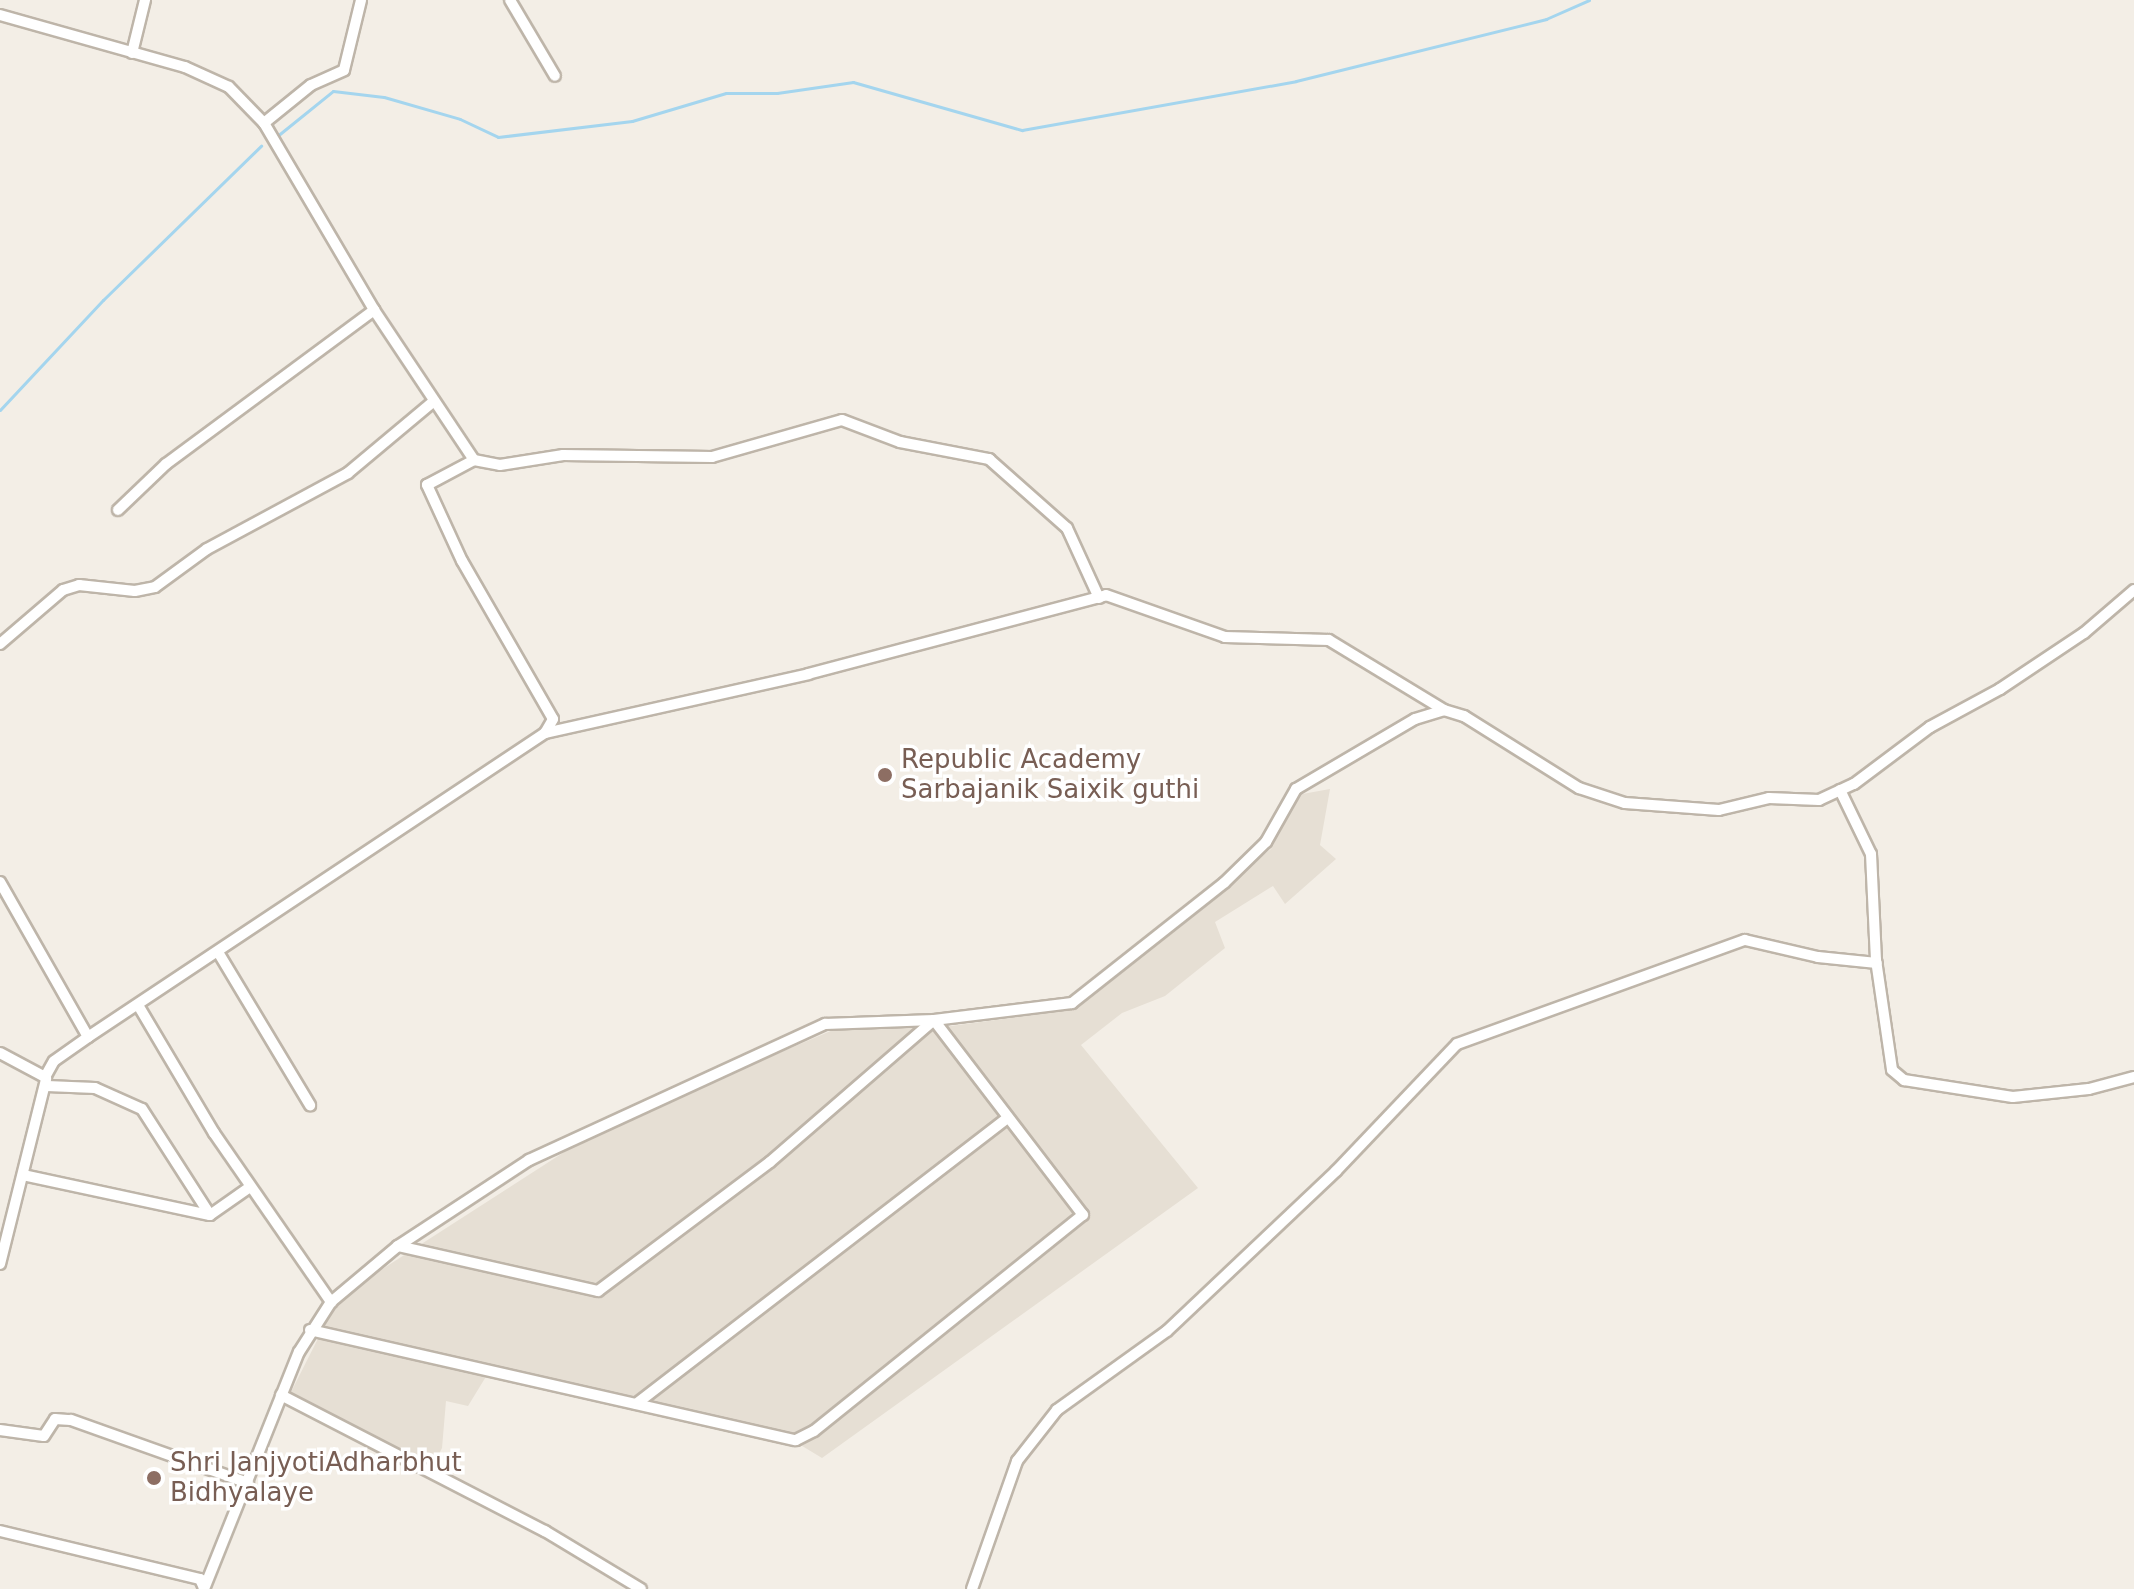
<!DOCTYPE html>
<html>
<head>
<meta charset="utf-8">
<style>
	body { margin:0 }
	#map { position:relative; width:2134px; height:1589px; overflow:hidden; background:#f3eee6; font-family:"DejaVu Sans",sans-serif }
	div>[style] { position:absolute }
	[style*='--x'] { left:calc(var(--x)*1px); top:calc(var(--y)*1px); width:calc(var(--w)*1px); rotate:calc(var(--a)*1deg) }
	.residential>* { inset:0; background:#e6dfd4 }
	.stream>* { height:3px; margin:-1.5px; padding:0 1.5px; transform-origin:1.5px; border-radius:1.5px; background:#a4d5ee }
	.roads { filter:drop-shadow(2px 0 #beb5a9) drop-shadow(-2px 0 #beb5a9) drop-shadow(0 2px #beb5a9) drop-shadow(0 -2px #beb5a9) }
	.street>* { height:10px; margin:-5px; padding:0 5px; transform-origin:5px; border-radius:5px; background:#fff }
	.dots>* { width:22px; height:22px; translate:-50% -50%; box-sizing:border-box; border:4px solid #fff; border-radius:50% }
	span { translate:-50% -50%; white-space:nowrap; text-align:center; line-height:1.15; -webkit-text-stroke:7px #fff; paint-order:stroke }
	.education-label { font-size:26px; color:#785e54 }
	.left { translate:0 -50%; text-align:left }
</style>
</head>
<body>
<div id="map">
	<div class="residential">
		<i style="clip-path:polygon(1330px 789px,1320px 845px,1336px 859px,1285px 904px,1273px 886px,1215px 922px,1225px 948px,1165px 996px,1122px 1013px,1081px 1045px,1198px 1188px,822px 1458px,789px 1438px,487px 1375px,468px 1406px,446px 1401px,442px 1448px,433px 1466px,427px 1465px,290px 1394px,339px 1297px,600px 1129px,840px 1027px,951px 1026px,1056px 1012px,1074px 1005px,1271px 849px,1297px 795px)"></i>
	</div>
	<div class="stream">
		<i style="--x:276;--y:137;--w:73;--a:-38.9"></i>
		<i style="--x:333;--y:91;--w:51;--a:6.7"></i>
		<i style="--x:384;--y:97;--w:79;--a:16.1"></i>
		<i style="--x:460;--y:119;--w:42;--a:25.3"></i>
		<i style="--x:498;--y:137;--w:135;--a:-6.8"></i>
		<i style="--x:632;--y:121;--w:98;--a:-16.6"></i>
		<i style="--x:726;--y:93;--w:51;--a:0"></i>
		<i style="--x:777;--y:93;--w:77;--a:-8.2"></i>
		<i style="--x:853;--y:82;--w:176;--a:15.9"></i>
		<i style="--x:1022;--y:130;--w:278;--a:-10.1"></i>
		<i style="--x:1296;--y:81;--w:258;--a:-13.9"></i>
		<i style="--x:1546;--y:19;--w:47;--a:-23.8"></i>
		<i style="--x:0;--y:410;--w:151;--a:-46.9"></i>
		<i style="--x:103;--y:300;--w:221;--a:-44.3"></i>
	</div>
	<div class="roads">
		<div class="street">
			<i style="--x:510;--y:0;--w:88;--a:59.4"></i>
			<i style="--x:0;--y:15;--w:192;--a:15.7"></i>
			<i style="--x:185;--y:67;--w:48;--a:24.4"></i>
			<i style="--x:229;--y:87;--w:50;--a:45.8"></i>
			<i style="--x:264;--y:123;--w:217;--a:59.5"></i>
			<i style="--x:374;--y:310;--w:180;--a:56.3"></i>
			<i style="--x:132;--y:53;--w:55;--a:-76.2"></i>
			<i style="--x:264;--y:123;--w:60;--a:-39"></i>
			<i style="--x:311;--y:85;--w:36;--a:-24"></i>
			<i style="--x:344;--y:70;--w:72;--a:-76.3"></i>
			<i style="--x:118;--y:510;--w:66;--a:-43.8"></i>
			<i style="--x:166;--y:464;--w:259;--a:-36.5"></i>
			<i style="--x:0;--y:644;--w:83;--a:-40.6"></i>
			<i style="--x:63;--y:590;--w:17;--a:-17"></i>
			<i style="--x:79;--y:585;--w:56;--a:6.1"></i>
			<i style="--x:135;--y:591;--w:20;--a:-11"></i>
			<i style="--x:155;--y:587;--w:64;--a:-36.2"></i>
			<i style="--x:207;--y:549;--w:160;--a:-28.3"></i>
			<i style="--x:348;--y:473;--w:112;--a:-39.9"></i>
			<i style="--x:545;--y:733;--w:16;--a:-60"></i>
			<i style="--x:553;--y:719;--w:182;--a:-119.9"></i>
			<i style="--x:462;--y:561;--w:84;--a:-114.7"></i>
			<i style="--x:427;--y:485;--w:53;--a:-28"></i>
			<i style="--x:474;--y:460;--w:26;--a:11"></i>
			<i style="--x:500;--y:465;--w:64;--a:-9"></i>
			<i style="--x:563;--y:455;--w:149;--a:0.8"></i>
			<i style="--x:712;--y:457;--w:135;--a:-15.9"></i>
			<i style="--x:842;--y:420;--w:62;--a:20.8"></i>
			<i style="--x:900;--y:442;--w:91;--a:10.8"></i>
			<i style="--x:989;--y:459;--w:104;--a:41.5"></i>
			<i style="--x:1067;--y:528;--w:77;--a:65.4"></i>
			<i style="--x:1840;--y:790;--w:71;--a:64.2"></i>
			<i style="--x:1871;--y:854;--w:106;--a:87.3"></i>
			<i style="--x:1876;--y:960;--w:111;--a:81.7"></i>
			<i style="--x:1892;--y:1070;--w:16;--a:40"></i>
			<i style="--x:1904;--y:1080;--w:110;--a:8.9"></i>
			<i style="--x:2013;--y:1097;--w:76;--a:-6"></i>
			<i style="--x:2089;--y:1089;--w:47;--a:-14.9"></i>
			<i style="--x:0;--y:882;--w:178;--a:60.4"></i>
			<i style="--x:218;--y:952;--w:179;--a:59"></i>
			<i style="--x:138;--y:1005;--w:149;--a:59.3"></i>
			<i style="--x:214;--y:1133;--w:206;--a:55.3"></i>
			<i style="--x:0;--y:1053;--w:51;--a:28.1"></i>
			<i style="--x:45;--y:1077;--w:18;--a:-61"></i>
			<i style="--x:54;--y:1061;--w:42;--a:-35.2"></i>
			<i style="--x:88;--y:1037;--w:549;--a:-33.63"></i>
			<i style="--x:545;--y:733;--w:270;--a:-12.6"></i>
			<i style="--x:808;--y:674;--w:308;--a:-14.8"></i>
			<i style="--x:1106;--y:595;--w:126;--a:19.4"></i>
			<i style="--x:1225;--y:637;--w:104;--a:1.7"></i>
			<i style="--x:1329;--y:640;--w:135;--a:31.3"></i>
			<i style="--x:47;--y:1086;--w:48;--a:2.4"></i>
			<i style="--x:95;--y:1088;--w:51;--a:24.1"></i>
			<i style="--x:142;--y:1109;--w:126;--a:57.3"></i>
			<i style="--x:23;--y:1175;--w:191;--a:12.1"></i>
			<i style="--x:210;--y:1215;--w:49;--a:-35"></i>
			<i style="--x:0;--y:1264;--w:191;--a:-76"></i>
			<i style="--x:310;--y:1330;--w:498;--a:12.8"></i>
			<i style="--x:796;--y:1440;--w:20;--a:-27"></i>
			<i style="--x:814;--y:1431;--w:345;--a:-38.8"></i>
			<i style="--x:1083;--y:1215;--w:245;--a:-127.4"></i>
			<i style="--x:934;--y:1020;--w:217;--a:139.1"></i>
			<i style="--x:770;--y:1162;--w:215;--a:143.1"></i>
			<i style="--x:598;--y:1291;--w:205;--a:-167.3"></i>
			<i style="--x:281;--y:1395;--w:297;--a:27.3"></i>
			<i style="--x:545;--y:1531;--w:112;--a:31.1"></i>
			<i style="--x:636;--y:1404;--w:468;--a:-37.6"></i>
			<i style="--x:0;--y:1430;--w:44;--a:7.8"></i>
			<i style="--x:44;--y:1436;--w:20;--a:-57"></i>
			<i style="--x:55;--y:1419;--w:16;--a:4"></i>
			<i style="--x:71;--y:1420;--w:188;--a:19.6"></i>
			<i style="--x:0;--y:1531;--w:206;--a:13.5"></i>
			<i style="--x:200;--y:1579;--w:10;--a:66"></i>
			<i style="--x:204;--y:1589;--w:255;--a:-68.2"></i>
			<i style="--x:299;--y:1352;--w:59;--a:-57.4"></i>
			<i style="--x:331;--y:1302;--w:87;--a:-39.9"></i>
			<i style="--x:398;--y:1246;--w:157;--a:-33.3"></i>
			<i style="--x:529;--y:1160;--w:326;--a:-24.7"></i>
			<i style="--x:825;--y:1024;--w:109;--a:-2.1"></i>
			<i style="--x:934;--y:1020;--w:139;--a:-7"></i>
			<i style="--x:1072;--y:1003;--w:194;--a:-38.3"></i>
			<i style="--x:1224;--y:883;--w:59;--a:-44.3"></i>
			<i style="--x:1266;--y:842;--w:61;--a:-60.5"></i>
			<i style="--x:1296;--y:789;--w:138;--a:-30.5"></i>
			<i style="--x:1415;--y:719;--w:30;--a:-17"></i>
			<i style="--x:1444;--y:710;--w:21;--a:17"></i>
			<i style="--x:1464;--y:716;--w:136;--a:32.1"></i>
			<i style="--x:1579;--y:788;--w:48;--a:18.1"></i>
			<i style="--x:1625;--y:803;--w:94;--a:4.3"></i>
			<i style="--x:1719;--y:810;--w:51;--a:-13.5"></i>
			<i style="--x:1769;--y:798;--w:50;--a:2.3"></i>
			<i style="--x:1819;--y:800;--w:38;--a:-25"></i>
			<i style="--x:1854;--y:784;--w:95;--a:-36.9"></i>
			<i style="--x:1930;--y:727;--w:80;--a:-28.5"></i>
			<i style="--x:2000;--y:689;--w:101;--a:-33.7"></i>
			<i style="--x:2084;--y:633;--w:66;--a:-40.7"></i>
			<i style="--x:972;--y:1589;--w:136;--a:-70.6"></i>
			<i style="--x:1017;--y:1461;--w:65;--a:-51.9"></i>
			<i style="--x:1057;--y:1410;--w:135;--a:-35.7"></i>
			<i style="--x:1167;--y:1331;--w:233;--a:-43.4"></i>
			<i style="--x:1336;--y:1171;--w:175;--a:-46.4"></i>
			<i style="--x:1457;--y:1044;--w:306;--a:-19.9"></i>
			<i style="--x:1745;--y:940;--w:75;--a:13.1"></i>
			<i style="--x:1818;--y:957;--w:59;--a:5.8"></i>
		</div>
	</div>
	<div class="dots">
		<i style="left:885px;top:775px;background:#8d6e63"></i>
		<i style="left:154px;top:1478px;background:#8d6e63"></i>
	</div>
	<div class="education-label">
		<span class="left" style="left:901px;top:775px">Republic Academy<br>Sarbajanik Saixik guthi</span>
		<span class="left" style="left:170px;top:1478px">Shri JanjyotiAdharbhut<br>Bidhyalaye</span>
	</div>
</div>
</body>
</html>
